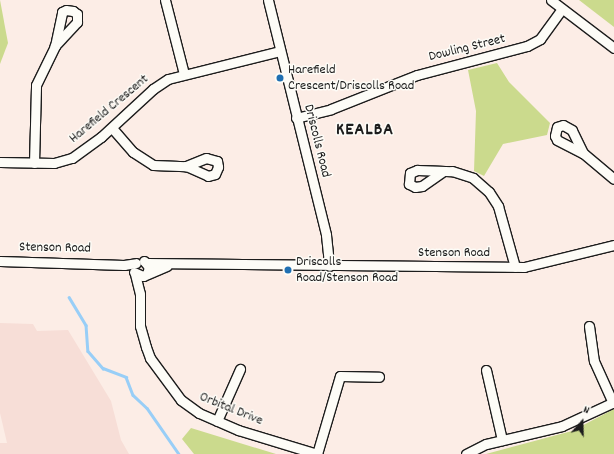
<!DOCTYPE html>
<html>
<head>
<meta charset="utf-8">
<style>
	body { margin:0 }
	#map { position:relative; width:614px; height:454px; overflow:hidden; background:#fcede6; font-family:Dekko,sans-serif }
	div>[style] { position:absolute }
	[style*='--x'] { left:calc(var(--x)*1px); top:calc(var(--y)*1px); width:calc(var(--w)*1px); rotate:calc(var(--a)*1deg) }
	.built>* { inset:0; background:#f7ded7 }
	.green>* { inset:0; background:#cbda8d }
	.stream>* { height:2.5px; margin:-1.25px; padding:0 1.25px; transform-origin:1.25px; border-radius:1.25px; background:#98cef7 }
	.roads { filter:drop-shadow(1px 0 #1c1c1c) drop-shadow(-1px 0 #1c1c1c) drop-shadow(0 1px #1c1c1c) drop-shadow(0 -1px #1c1c1c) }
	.minor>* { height:9px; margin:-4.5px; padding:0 4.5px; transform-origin:4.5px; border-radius:4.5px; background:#fdfcf7 }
	.dots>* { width:11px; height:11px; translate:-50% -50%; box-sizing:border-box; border:2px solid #fdfcf7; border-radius:50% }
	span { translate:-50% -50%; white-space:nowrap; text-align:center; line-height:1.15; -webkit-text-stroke:3px #fdfcf7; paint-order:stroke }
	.street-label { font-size:14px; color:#1c1c1c }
	.poi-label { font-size:14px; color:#1c1c1c }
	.left { translate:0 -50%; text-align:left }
	.district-label { font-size:18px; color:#1c1c1c; font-weight:700; letter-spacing:1px }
	.north { position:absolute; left:562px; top:402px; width:40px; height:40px; -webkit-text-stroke:3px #fdfcf7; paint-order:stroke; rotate:20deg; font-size:11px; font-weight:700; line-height:16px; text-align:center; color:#1c1c1c }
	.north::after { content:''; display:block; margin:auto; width:14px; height:18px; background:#1c1c1c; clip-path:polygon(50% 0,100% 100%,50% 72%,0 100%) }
</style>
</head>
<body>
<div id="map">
	<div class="built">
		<i style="clip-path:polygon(0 323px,33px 324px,37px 331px,68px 330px,111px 401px,121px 440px,129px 454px,0 454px,0 443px,7px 443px,0 413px)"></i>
	</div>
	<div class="green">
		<i style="clip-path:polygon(0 0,8px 43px,0 64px)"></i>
		<i style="clip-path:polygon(579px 0,614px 0,614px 27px)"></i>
		<i style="clip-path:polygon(497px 63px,509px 82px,550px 123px,547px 135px,503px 144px,484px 176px,474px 171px,476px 111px,468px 70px)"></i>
		<i style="clip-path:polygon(614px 409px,614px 454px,486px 454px,572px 431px)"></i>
		<i style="clip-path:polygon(191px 428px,276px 454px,194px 454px,182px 439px)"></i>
	</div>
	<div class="stream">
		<i style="--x:69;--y:297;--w:33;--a:59"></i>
		<i style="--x:86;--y:325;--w:26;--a:86"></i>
		<i style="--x:88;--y:351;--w:23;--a:49"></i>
		<i style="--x:103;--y:368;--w:25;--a:21"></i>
		<i style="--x:126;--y:377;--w:19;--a:69"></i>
		<i style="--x:133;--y:395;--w:19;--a:43"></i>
		<i style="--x:147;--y:408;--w:56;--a:55.2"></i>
	</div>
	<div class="roads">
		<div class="minor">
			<i style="--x:165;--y:0;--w:76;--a:75.6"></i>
			<i style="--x:268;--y:0;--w:242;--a:76.1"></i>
			<i style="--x:326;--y:235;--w:31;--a:84"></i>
			<i style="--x:551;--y:0;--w:79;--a:37.3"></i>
			<i style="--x:296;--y:118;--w:36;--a:-14"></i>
			<i style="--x:331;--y:109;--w:92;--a:-21.6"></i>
			<i style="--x:417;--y:75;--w:114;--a:-14.8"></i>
			<i style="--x:527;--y:46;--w:15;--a:-28"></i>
			<i style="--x:540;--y:39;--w:37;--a:-54"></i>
			<i style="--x:112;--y:128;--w:32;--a:49"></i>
			<i style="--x:133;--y:152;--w:24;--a:33"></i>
			<i style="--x:153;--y:165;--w:33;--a:2"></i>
			<i style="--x:186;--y:166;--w:24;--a:24"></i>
			<i style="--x:208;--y:176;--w:7;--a:-16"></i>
			<i style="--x:215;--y:174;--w:8;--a:-67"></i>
			<i style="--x:218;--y:167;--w:6;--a:-99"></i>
			<i style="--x:217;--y:161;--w:11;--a:-165"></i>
			<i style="--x:206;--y:158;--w:22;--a:158"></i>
			<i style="--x:583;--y:153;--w:25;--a:-116"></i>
			<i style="--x:572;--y:130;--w:10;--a:-151"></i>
			<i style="--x:563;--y:125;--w:6;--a:162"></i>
			<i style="--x:557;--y:127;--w:9;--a:103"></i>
			<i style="--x:555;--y:136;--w:4;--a:63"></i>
			<i style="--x:557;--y:140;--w:29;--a:27"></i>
			<i style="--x:583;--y:153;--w:40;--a:40"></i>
			<i style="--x:0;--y:162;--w:54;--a:1.1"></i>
			<i style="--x:54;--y:163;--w:19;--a:-16"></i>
			<i style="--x:72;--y:158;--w:36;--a:-36"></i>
			<i style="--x:101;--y:137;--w:71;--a:-42.7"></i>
			<i style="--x:153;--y:89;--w:18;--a:-34"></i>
			<i style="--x:168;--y:79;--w:115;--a:-14"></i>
			<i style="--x:34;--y:163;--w:78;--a:-88.5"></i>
			<i style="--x:36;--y:85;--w:43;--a:-64"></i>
			<i style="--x:55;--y:46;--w:35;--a:-78"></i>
			<i style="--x:62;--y:12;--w:4;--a:-27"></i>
			<i style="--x:66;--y:10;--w:7;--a:8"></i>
			<i style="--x:73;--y:11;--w:5;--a:37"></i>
			<i style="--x:77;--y:14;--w:8;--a:90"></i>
			<i style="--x:77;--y:22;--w:33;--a:133"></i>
			<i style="--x:442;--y:172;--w:24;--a:145"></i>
			<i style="--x:422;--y:186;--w:7;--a:172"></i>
			<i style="--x:415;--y:187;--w:7;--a:-153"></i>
			<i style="--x:409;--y:184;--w:11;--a:-85"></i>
			<i style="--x:410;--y:173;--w:8;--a:-23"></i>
			<i style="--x:417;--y:170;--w:35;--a:2"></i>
			<i style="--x:452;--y:171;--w:22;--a:18"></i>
			<i style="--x:473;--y:178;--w:21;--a:41"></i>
			<i style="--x:489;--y:192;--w:17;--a:57"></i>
			<i style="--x:498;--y:206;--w:63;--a:74.4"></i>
			<i style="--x:0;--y:261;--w:124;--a:1.8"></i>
			<i style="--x:124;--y:265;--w:12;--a:-9"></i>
			<i style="--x:144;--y:261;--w:8;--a:50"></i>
			<i style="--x:149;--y:267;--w:7;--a:106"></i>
			<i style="--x:147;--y:263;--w:377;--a:0.6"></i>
			<i style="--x:524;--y:267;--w:93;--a:-13.7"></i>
			<i style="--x:134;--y:272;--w:10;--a:24"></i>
			<i style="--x:143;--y:276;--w:26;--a:-23"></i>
			<i style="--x:135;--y:274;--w:21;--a:76"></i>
			<i style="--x:140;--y:294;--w:32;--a:90"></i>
			<i style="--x:140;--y:326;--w:22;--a:74"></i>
			<i style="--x:146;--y:347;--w:12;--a:70"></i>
			<i style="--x:150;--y:358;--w:52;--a:53.6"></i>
			<i style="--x:181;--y:400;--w:22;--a:36"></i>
			<i style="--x:199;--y:413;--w:43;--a:23.6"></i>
			<i style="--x:238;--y:430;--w:83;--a:16.9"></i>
			<i style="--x:589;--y:326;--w:35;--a:82"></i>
			<i style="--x:594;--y:361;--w:46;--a:65.7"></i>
			<i style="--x:486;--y:370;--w:72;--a:77.1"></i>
			<i style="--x:217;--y:421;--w:57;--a:-66.1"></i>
			<i style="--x:317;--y:454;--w:81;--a:-73.6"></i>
			<i style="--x:340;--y:376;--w:39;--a:1"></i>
			<i style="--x:466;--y:454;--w:22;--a:-27"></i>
			<i style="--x:486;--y:444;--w:78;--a:-13.3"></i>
			<i style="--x:562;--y:426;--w:57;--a:-24.8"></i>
		</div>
	</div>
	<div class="dots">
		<i style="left:280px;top:78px;background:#1f6fb2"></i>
		<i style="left:288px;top:270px;background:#1f6fb2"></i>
	</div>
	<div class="street-label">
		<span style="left:467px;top:48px;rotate:-14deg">Dowling Street</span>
		<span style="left:109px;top:109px;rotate:-40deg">Harefield Crescent</span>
		<span style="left:317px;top:141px;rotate:76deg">Driscolls Road</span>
		<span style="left:55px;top:248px;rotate:1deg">Stenson Road</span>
		<span style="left:454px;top:253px">Stenson Road</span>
		<span style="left:231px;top:409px;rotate:22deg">Orbital Drive</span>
	</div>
	<div class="poi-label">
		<span class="left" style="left:288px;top:78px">Harefield<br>Crescent/Driscolls Road</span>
		<span class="left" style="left:296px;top:270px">Driscolls<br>Road/Stenson Road</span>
	</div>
	<div class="district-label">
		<span style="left:365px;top:131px">KEALBA</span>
	</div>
	<div class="north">N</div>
</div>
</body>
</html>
